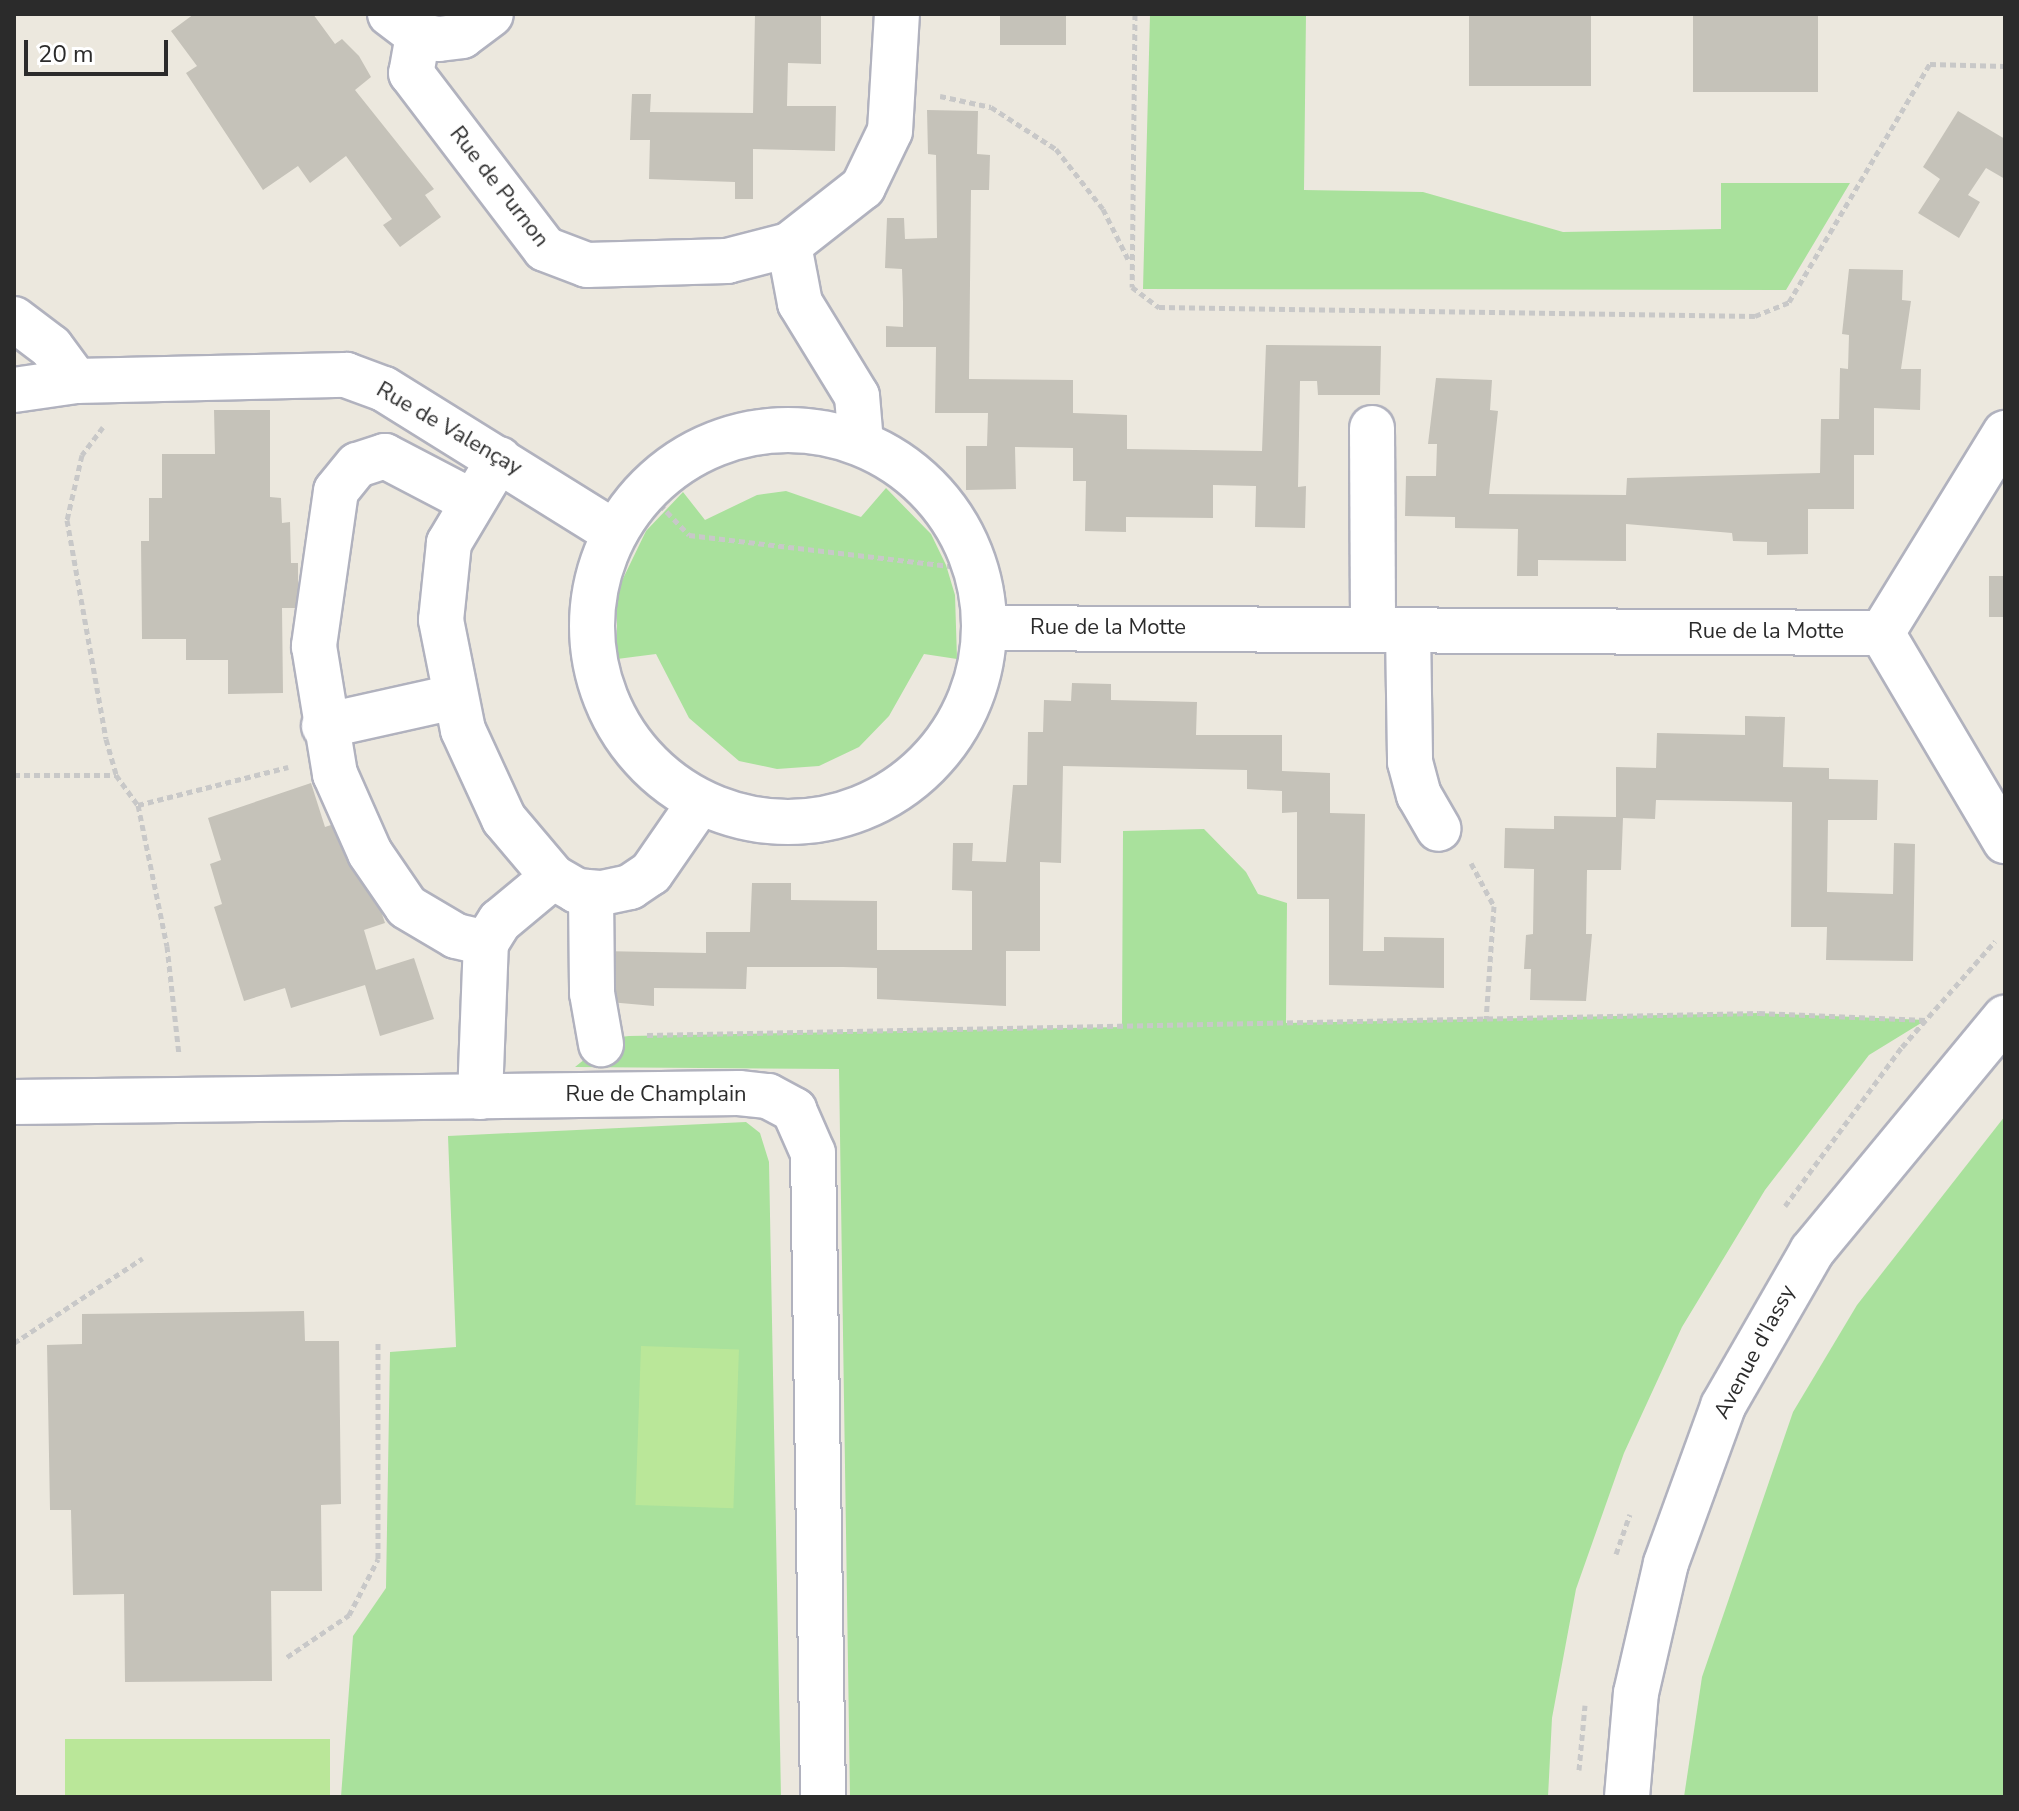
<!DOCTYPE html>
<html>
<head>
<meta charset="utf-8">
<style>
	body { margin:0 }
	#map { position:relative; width:2019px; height:1811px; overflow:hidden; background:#ece8de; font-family:"Nunito Sans",sans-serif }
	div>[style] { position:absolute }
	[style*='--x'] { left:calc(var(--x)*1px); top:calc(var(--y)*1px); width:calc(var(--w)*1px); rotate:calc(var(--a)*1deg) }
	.green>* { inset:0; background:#a9e19c }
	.pitch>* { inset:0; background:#bae799; transform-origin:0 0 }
	.building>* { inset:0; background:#c5c2b9; transform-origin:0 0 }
	.path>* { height:5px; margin-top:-2.5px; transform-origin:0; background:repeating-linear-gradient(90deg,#c8c8c8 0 6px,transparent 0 10px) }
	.roads { filter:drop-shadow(2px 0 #b1b2be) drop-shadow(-2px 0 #b1b2be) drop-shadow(0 2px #b1b2be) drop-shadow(0 -2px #b1b2be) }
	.minor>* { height:44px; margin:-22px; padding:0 22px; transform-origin:22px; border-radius:22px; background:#fff }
	.minor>.ring { margin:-22px; padding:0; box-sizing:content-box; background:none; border:44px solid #fff; border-radius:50% }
	span { translate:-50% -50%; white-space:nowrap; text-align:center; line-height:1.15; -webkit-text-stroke:6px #fff; paint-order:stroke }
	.street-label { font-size:22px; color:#2b2b2b }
	.frame { position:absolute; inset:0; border:16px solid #2b2b2b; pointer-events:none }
	.scale { position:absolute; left:24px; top:40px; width:144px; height:36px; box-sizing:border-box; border:4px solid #2b2b2b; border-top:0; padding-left:10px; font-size:24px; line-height:28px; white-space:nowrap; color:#2b2b2b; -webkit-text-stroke:6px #fff; paint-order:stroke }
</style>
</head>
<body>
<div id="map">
	<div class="green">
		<i style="clip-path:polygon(1150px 14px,1306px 14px,1304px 190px,1423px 192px,1563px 232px,1721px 229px,1721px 183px,1850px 183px,1786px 290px,1143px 289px)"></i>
		<i style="clip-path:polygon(886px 488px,931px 534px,946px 565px,955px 595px,957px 659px,924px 654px,889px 716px,859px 747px,819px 766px,777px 769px,739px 761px,689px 718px,656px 654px,617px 659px,617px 591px,646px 531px,683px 492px,705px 520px,757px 495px,786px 491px,861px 517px)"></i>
		<i style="clip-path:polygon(1204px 829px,1246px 872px,1258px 894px,1287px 903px,1286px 1023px,1759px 1013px,1926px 1020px,1869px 1055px,1765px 1190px,1682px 1327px,1624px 1453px,1576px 1589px,1552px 1718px,1548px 1797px,850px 1797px,839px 1069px,575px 1067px,611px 1038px,629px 1036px,1122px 1027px,1123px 831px)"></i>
		<i style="clip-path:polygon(2005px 1116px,2005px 1797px,1684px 1797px,1702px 1677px,1793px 1412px,1857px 1305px)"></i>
		<i style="clip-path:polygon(746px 1122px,760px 1133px,769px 1162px,781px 1797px,341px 1797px,353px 1636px,386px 1588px,390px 1352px,456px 1347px,448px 1136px)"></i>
	</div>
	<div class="pitch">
		<i style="left:641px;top:1346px;width:98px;height:159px;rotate:2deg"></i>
		<i style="left:65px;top:1739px;width:265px;height:58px"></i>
	</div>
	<div class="building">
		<i style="clip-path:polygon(194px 14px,313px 14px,335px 44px,342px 39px,359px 56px,371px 77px,355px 90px,434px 189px,425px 195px,441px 217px,400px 247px,383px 225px,392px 219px,346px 156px,310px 183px,298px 166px,263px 190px,186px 73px,197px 66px,171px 31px)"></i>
		<i style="clip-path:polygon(755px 14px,821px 14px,821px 64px,788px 63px,787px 106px,836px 106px,835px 151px,753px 149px,753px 199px,735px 199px,735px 182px,649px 179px,650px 140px,630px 140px,632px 94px,651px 94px,650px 112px,753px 113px)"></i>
		<i style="left:1000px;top:14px;width:66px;height:31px"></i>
		<i style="left:1469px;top:14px;width:122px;height:72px"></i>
		<i style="left:1693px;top:14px;width:125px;height:78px"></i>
		<i style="clip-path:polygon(927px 110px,978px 111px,977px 154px,990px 155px,989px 190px,971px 190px,969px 379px,1073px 380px,1073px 413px,1127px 415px,1127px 449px,1262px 451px,1266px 345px,1381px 346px,1380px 395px,1318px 395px,1317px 381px,1300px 381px,1298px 487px,1306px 486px,1305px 528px,1255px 527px,1256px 486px,1213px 485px,1213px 518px,1126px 517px,1126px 532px,1085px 531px,1086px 481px,1073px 481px,1073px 448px,1015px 447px,1016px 489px,966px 490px,966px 446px,987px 446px,988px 413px,935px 413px,936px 347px,886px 347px,886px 326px,903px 327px,903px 302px,902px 269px,885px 268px,887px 218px,904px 218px,905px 239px,937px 238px,936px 155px,928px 154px)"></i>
		<i style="clip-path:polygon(1958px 111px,2005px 139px,2005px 179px,1986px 168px,1968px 195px,1980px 202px,1959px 238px,1918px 213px,1940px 179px,1923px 167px)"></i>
		<i style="clip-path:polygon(1849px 269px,1903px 270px,1902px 300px,1911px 301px,1901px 369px,1921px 369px,1920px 410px,1874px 408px,1874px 455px,1854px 455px,1854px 509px,1808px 509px,1808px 554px,1767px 555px,1767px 542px,1733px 541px,1732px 533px,1626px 524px,1626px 561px,1538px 560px,1538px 576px,1517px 576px,1518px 529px,1455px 528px,1455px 517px,1405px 516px,1406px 476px,1436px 476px,1437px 444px,1428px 444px,1436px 378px,1492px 380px,1490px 410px,1498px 411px,1489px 494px,1626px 495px,1627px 478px,1820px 473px,1821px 419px,1839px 419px,1840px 368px,1848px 369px,1849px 335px,1842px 334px)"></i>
		<i style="clip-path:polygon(214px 410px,270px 410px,270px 497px,281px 498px,282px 523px,290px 522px,291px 563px,298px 563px,298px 608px,282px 608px,283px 693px,228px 694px,228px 660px,186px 660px,186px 639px,142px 639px,141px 541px,149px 541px,149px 498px,162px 498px,162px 454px,215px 454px)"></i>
		<i style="left:1989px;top:576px;width:16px;height:41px"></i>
		<i style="clip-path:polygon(1072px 683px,1111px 684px,1111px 700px,1197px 702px,1196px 735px,1282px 735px,1282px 771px,1330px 773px,1330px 813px,1365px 814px,1363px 951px,1384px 951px,1384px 937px,1444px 938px,1444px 988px,1329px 985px,1329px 899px,1297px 899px,1297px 812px,1282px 813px,1282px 791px,1247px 789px,1247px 770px,1063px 766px,1061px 863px,1040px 862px,1040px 951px,1006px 951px,1006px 1006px,877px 999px,877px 968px,843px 967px,747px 967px,746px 989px,654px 988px,654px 1006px,598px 1001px,600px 951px,706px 953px,706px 932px,750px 932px,752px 883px,791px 883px,791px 900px,877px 901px,877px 950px,972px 950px,972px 891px,952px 890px,953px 843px,973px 843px,972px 861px,1006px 862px,1013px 785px,1027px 785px,1028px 732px,1043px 732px,1044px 700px,1071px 701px)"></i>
		<i style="clip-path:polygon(1745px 716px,1785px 717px,1783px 767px,1829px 768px,1829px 779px,1878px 780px,1877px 820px,1828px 820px,1827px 892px,1893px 894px,1894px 843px,1915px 844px,1913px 961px,1826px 960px,1827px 927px,1791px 927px,1792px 802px,1656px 800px,1655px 819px,1623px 818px,1621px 870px,1587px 870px,1586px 934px,1592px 934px,1586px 1001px,1530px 1000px,1531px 969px,1524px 969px,1526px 935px,1533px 934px,1534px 869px,1504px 868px,1505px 828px,1554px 829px,1554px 816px,1616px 817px,1616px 767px,1656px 768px,1657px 733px,1745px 735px)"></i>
		<i style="clip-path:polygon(311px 783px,325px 827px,334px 824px,342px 848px,350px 845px,362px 884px,371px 881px,385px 923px,364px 930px,376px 970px,414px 958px,434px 1019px,380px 1036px,365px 985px,291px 1008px,285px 988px,244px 1001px,214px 907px,222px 904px,210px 864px,221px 860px,208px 818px)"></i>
		<i style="clip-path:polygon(304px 1311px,305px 1341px,339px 1341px,341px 1504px,321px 1505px,322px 1591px,271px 1591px,272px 1681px,125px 1682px,124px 1594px,73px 1595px,71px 1510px,50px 1510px,47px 1345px,82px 1344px,82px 1314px)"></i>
	</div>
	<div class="path">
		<i style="--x:1135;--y:14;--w:273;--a:90.6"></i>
		<i style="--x:1132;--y:287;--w:34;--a:37"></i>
		<i style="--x:1159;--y:307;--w:596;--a:0.87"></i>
		<i style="--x:1755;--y:316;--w:37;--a:-22"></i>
		<i style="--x:1789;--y:302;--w:277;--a:-59.4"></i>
		<i style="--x:1930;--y:64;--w:75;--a:1.5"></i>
		<i style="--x:940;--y:96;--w:52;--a:12.2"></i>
		<i style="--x:991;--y:107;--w:77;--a:32.9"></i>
		<i style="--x:1056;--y:149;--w:76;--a:51.9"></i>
		<i style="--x:1103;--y:209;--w:56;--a:63.4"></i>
		<i style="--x:103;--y:427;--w:35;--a:127"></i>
		<i style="--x:82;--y:455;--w:67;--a:103"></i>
		<i style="--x:67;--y:520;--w:222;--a:79.9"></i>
		<i style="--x:106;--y:739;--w:37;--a:74"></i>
		<i style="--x:116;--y:775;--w:37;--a:54"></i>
		<i style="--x:138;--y:805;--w:144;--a:78.4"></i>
		<i style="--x:167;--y:946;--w:110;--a:83.7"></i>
		<i style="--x:646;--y:490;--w:62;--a:46.3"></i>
		<i style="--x:689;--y:535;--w:288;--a:6.8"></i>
		<i style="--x:14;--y:775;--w:102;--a:0"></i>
		<i style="--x:138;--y:805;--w:155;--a:-14.2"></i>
		<i style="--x:1471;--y:863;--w:49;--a:61.9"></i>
		<i style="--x:1494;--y:906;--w:113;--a:94"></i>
		<i style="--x:647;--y:1035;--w:1112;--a:-1.13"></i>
		<i style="--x:1759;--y:1013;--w:167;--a:2.4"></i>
		<i style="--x:1785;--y:1206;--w:197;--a:-53.7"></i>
		<i style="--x:1902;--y:1047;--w:141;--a:-48.7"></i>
		<i style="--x:14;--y:1343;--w:154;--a:-33.4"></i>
		<i style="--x:1616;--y:1554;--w:42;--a:-70.7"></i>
		<i style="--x:287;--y:1657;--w:75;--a:-34.1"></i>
		<i style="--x:349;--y:1615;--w:63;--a:-62.6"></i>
		<i style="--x:378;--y:1559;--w:218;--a:-90"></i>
		<i style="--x:1579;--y:1770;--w:65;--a:-84.7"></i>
	</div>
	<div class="roads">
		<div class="minor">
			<i style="--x:390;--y:14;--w:35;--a:37"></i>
			<i style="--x:418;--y:35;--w:21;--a:11"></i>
			<i style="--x:439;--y:39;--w:23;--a:-7"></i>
			<i style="--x:462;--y:36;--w:36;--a:-37"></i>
			<i style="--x:418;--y:35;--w:39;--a:100"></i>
			<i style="--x:411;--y:73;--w:221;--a:52.7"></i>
			<i style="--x:545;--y:249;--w:45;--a:20.9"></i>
			<i style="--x:587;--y:265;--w:140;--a:-1.6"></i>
			<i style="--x:727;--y:261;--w:64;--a:-14.5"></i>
			<i style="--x:789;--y:245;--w:94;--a:-38.1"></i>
			<i style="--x:863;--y:187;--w:62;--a:-64.3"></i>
			<i style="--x:890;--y:131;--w:117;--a:-86.6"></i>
			<i style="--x:789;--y:245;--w:59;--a:79.3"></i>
			<i style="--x:800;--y:303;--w:109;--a:58.5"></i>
			<i style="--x:857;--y:396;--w:47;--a:85.1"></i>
			<i style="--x:14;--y:319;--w:46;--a:37.1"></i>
			<i style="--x:51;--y:347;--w:42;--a:53.7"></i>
			<i style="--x:14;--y:390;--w:63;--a:-8.3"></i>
			<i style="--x:76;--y:381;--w:270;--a:-1.3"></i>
			<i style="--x:346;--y:375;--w:40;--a:20.2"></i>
			<i style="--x:384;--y:389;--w:272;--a:31.9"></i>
			<i style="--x:1372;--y:428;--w:201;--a:89.7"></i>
			<i class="ring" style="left:592px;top:430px;width:348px;height:348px"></i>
			<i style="--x:499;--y:459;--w:98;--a:120.8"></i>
			<i style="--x:449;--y:543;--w:77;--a:95.9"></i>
			<i style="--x:441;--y:620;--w:112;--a:78.7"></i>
			<i style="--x:463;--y:730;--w:98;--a:65.3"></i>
			<i style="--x:504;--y:819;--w:76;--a:49.8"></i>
			<i style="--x:553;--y:877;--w:28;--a:30"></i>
			<i style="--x:577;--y:891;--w:25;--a:5"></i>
			<i style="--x:602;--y:893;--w:29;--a:-12"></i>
			<i style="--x:630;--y:887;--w:25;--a:-34"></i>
			<i style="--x:651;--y:873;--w:86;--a:-55.4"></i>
			<i style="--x:469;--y:500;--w:95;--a:-152.4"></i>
			<i style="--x:385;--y:456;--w:29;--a:162"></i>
			<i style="--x:357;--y:465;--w:33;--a:129"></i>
			<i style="--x:336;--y:491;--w:157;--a:98.1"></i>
			<i style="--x:314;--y:646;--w:130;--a:80.7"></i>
			<i style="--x:335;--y:774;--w:86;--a:66.1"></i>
			<i style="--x:370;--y:853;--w:65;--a:55.6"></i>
			<i style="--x:407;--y:907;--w:57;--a:30.6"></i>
			<i style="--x:456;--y:936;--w:31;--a:13"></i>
			<i style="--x:987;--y:628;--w:895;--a:0.32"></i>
			<i style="--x:1882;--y:633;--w:242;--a:59.4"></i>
			<i style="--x:1408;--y:630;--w:132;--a:89.1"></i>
			<i style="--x:1410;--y:762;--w:34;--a:75"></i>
			<i style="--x:1419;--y:795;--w:39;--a:60"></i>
			<i style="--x:1882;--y:633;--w:235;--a:-58.4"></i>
			<i style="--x:324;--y:726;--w:133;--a:-12.6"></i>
			<i style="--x:591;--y:893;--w:100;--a:89.4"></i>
			<i style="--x:592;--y:993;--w:52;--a:80"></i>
			<i style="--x:480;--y:1097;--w:154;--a:-87.8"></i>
			<i style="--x:486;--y:943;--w:26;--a:-58"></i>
			<i style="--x:500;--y:921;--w:69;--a:-39.7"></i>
			<i style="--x:14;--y:1102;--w:725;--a:-0.71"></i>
			<i style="--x:739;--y:1093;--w:29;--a:6"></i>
			<i style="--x:768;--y:1096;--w:30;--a:28"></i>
			<i style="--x:794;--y:1110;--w:47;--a:66.2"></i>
			<i style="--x:813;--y:1153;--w:644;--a:89.11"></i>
			<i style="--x:1627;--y:1797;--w:104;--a:-85.1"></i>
			<i style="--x:1636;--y:1693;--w:133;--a:-77"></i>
			<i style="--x:1666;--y:1563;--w:167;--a:-70"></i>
			<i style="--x:1723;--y:1406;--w:179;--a:-60.1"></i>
			<i style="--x:1812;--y:1251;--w:303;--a:-50.4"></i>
		</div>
	</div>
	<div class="street-label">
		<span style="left:499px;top:187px;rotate:52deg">Rue de Purnon</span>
		<span style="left:449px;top:429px;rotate:30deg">Rue de Valençay</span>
		<span style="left:1108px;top:628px">Rue de la Motte</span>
		<span style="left:1766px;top:632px">Rue de la Motte</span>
		<span style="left:656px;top:1095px">Rue de Champlain</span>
		<span style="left:1755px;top:1352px;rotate:-62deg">Avenue d'Iassy</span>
	</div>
	<div class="frame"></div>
	<div class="scale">20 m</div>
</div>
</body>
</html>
